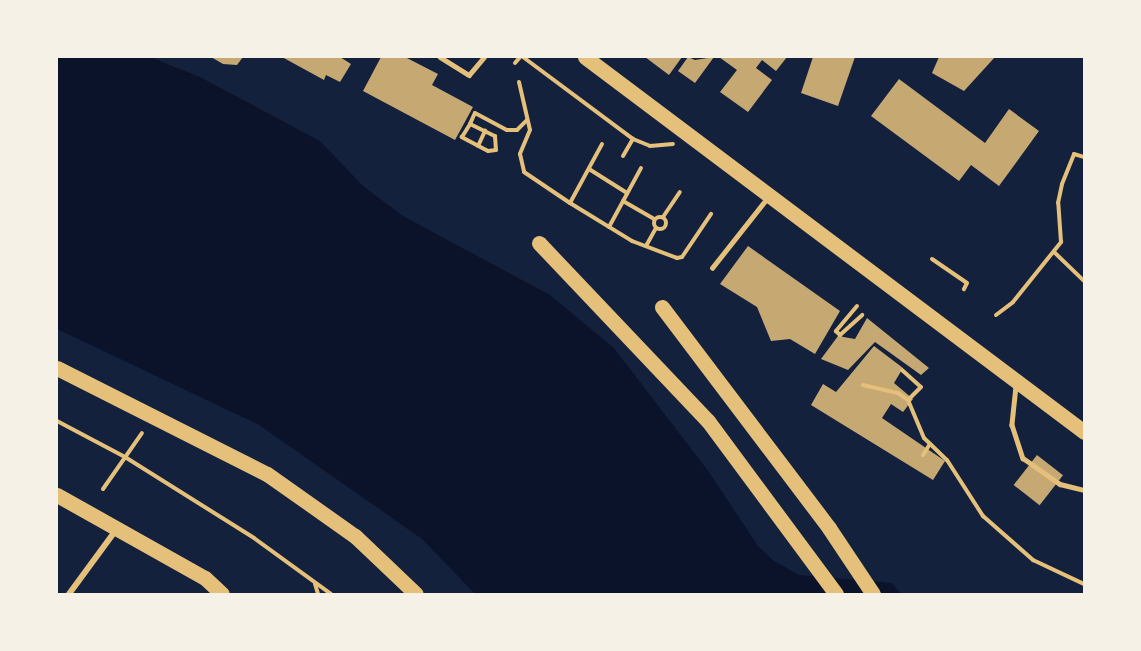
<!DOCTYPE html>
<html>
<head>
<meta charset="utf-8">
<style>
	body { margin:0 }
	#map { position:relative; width:1141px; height:651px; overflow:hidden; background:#14213d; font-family:Raleway,sans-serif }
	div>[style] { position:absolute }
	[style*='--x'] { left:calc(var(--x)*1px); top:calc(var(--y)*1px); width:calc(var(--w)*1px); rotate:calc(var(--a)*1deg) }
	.water>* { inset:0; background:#0b132b }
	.building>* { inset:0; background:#c6a872; transform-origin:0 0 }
	.path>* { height:4px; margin:-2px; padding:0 2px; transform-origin:2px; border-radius:2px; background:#e5c07b }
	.path>.ring { margin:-2px; padding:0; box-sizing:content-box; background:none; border:4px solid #e5c07b; border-radius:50% }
	.service>* { height:4.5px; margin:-2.25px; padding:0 2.25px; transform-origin:2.25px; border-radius:2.25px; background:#e5c07b }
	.minor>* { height:6px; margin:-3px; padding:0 3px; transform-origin:3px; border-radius:3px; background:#e5c07b }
	.primary>* { height:15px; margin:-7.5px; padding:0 7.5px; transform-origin:7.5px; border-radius:7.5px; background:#e5c07b }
	.trunk>* { height:15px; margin:-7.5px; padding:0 7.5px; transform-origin:7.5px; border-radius:7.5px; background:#e5c07b }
	span { translate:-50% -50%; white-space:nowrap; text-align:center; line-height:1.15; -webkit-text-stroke:6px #f6f1e7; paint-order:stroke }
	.frame { position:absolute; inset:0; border:58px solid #f6f1e7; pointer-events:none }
</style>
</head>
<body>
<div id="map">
	<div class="water">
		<i style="clip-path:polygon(57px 57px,150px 57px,200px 77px,320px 141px,363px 186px,403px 216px,550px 295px,614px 348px,709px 472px,758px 546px,774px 561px,799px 575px,892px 583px,901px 594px,475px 594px,422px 539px,259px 425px,57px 329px)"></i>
	</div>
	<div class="building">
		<i style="clip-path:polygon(211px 57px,243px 57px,237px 65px,223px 64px)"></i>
		<i style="clip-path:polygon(282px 57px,340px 57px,351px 64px,340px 82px,326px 75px,324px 80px)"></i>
		<i style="clip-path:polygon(381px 57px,405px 57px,438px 74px,432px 85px,473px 107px,455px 140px,363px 91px)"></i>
		<i style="clip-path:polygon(645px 57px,682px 57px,669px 75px)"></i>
		<i style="clip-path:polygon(688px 57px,695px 60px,714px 57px,695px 83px,678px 71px)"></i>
		<i style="clip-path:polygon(719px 57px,787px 57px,776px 71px,762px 60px,756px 68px,772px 80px,748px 112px,720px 92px,737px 70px)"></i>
		<i style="clip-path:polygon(813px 57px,855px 57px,838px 106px,801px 93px)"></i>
		<i style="clip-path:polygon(939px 57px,995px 57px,964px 91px,932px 73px)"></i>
		<i style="clip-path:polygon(899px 79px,985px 143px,1009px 109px,1039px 131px,999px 186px,971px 165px,959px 181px,871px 116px)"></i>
		<i style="clip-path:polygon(748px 246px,840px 311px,815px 354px,790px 339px,771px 341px,757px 307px,720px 284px)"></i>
		<i style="clip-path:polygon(867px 318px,929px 368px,921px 375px,875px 342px,848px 370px,821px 359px,838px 336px,855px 339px)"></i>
		<i style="clip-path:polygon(874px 346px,903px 368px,894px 383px,913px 399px,903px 412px,891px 404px,882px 418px,945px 461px,933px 480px,811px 405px,823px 384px,836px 392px)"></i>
		<i style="left:1037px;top:455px;width:33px;height:38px;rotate:38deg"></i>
	</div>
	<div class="path">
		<i style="--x:523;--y:57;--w:137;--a:36.7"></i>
		<i style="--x:633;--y:139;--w:18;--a:22"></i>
		<i style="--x:650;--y:146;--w:23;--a:-5"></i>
		<i style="--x:515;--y:63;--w:8;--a:-50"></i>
		<i style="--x:519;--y:82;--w:49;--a:77.1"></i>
		<i style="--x:530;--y:130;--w:26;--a:113"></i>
		<i style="--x:520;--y:154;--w:18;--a:77"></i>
		<i style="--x:524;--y:172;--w:55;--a:34"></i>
		<i style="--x:570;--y:203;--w:73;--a:31.5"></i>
		<i style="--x:632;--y:241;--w:48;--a:20.7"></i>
		<i style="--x:677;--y:258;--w:5;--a:-11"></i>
		<i style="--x:682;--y:257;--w:52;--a:-56"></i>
		<i style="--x:470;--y:124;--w:28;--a:26"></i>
		<i style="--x:495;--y:136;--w:14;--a:86"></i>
		<i style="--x:496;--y:150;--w:8;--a:173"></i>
		<i style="--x:488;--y:151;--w:30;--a:-152"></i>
		<i style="--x:462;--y:137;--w:15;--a:-58"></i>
		<i style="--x:470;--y:124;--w:12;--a:-66"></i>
		<i style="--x:475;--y:113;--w:36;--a:28"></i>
		<i style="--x:507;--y:130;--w:10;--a:0"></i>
		<i style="--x:517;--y:130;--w:14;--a:-45"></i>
		<i style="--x:478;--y:146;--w:17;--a:-65"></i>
		<i style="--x:623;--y:156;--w:20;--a:-60"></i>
		<i style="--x:589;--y:169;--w:45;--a:32.3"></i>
		<i style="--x:623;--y:201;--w:36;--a:30"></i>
		<i style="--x:570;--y:203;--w:67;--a:-61.5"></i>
		<i class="ring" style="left:654px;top:217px;width:8px;height:8px"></i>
		<i style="--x:663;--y:217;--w:30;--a:-56"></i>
		<i style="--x:609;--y:227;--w:67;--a:-61.5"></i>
		<i style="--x:646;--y:246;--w:21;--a:-61"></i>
		<i style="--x:1054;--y:252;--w:42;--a:44"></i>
		<i style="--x:932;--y:259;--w:42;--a:34.4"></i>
		<i style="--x:967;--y:283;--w:7;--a:117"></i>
		<i style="--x:857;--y:306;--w:33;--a:130"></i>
		<i style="--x:836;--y:331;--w:6;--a:45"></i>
		<i style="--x:840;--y:335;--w:30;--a:-42"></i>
		<i style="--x:996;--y:315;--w:21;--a:-37"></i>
		<i style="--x:1013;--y:302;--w:77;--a:-51.3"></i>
		<i style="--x:1061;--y:242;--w:39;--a:-94"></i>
		<i style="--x:1058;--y:203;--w:19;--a:-78"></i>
		<i style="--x:1062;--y:184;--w:32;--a:-68"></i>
		<i style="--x:1074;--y:154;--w:10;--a:17"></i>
		<i style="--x:902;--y:370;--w:25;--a:42"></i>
		<i style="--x:921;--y:387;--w:18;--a:135"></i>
		<i style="--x:863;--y:385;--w:36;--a:13"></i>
		<i style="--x:898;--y:393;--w:12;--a:35"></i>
		<i style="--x:908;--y:400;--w:41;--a:67.2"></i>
		<i style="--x:924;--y:438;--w:32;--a:44"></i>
		<i style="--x:947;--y:460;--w:67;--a:57.3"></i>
		<i style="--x:983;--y:516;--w:67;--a:41.3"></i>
		<i style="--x:1033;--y:560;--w:56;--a:25.2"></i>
		<i style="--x:57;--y:421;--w:77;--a:27.9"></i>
		<i style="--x:125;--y:457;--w:152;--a:32.1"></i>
		<i style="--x:254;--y:538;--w:95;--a:36"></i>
		<i style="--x:923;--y:455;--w:13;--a:-58"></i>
		<i style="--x:103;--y:489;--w:68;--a:-55.1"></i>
		<i style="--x:315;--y:584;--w:10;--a:73"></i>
	</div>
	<div class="service">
		<i style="--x:440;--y:57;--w:34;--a:32"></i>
		<i style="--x:469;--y:75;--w:23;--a:-50"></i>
		<i style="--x:712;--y:268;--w:90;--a:-51.7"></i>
		<i style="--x:1016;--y:386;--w:39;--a:96"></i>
		<i style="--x:1012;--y:425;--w:35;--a:72"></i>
		<i style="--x:1023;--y:458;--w:45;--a:35.1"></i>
		<i style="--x:1060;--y:484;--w:25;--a:14"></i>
	</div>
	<div class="minor">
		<i style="--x:69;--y:594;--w:79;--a:-53.7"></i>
	</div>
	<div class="primary">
		<i style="--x:585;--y:57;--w:624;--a:36.92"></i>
		<i style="--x:539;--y:243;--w:245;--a:46.5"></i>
		<i style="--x:708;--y:421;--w:215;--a:53.5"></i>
		<i style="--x:662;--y:307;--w:277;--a:52.9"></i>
		<i style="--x:829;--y:528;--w:79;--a:56.3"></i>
	</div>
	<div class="trunk">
		<i style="--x:57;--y:368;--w:235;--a:26.8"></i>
		<i style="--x:267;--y:474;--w:108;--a:35.2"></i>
		<i style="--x:355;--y:536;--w:84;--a:43.6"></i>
		<i style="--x:57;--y:495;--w:170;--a:29.3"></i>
		<i style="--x:205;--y:578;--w:23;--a:43"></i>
	</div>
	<div class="frame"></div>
</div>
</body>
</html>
